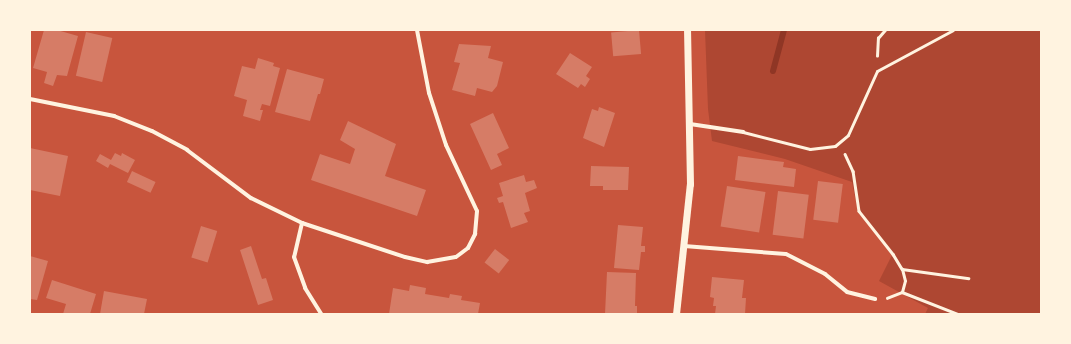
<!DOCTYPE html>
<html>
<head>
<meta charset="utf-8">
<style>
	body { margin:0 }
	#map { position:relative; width:1071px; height:344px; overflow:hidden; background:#c8553d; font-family:Helvetica,sans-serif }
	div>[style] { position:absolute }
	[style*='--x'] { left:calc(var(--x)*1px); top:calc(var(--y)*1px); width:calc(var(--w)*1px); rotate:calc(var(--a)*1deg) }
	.green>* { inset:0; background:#ae4732 }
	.stream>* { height:6px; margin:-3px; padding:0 3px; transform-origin:3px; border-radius:3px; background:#8f3625 }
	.building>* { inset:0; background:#d67c66; transform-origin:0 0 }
	.path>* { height:2.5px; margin:-1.25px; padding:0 1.25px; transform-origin:1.25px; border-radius:1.25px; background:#fff3e0 }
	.service>* { height:3px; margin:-1.5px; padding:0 1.5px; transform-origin:1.5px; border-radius:1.5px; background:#fff3e0 }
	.minor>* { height:4px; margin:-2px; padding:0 2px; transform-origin:2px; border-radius:2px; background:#fff3e0 }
	.tertiary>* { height:7px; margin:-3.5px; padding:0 3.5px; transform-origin:3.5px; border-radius:3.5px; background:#fff3e0 }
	span { translate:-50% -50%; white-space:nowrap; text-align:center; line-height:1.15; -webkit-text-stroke:3px #fff3e0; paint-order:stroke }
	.frame { position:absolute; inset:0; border:31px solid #fff3e0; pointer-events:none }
</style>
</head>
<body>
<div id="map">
	<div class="green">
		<i style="clip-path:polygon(705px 30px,1041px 30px,1041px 314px,925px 314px,928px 308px,879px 281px,892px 255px,858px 212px,852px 182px,785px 159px,712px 141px,708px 109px)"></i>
	</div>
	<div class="stream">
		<i style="--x:773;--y:71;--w:42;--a:-75"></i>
	</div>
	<div class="building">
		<i style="clip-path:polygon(44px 30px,57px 30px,78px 36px,67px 76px,57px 75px,53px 86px,44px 83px,47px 72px,33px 68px)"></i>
		<i style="left:639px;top:30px;width:24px;height:28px;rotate:85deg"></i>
		<i style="left:86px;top:32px;width:27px;height:45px;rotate:13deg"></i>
		<i style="clip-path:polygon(459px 44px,491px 46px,488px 58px,503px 62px,497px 86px,492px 92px,477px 88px,475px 96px,452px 90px,460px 63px,454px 62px)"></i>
		<i style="clip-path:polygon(570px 53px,592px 67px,586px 76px,590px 79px,585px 87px,581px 84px,578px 88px,556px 74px)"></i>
		<i style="clip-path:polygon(258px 58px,274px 63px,273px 66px,280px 68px,270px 106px,262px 104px,260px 110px,263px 110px,260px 121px,243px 116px,247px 100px,234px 96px,242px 66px,255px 69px)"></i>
		<i style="clip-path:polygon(287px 69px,324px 79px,320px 94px,318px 94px,310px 121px,275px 112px)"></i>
		<i style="clip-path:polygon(599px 107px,615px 113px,604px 147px,583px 138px,592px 109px,598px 111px)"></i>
		<i style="clip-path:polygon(493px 113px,509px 148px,497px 154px,502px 165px,491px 170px,470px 124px)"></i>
		<i style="clip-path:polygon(348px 121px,396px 144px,385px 176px,426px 190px,417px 216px,311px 180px,320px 154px,350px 164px,355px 149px,340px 140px)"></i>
		<i style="clip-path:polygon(30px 148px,68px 156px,60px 196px,30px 190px)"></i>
		<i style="clip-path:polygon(115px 153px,121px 156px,122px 153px,135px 160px,128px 173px,110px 164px,108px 168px,96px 161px,100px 154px,111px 160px)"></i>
		<i style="clip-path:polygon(738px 156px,784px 162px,783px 167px,796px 169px,794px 187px,735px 180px)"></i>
		<i style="clip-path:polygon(591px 166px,629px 167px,628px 190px,603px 190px,603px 186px,590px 186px)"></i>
		<i style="left:132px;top:171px;width:26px;height:12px;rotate:25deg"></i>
		<i style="clip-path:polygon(524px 175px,526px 182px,534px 180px,537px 188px,525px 193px,530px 211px,524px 213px,528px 222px,511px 228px,503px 202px,499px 203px,497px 198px,503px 196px,499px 183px)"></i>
		<i style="left:818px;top:181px;width:25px;height:39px;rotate:7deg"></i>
		<i style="left:727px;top:186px;width:39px;height:41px;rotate:9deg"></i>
		<i style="left:778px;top:191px;width:31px;height:44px;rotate:7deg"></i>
		<i style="clip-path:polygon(618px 225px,643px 227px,641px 246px,645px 246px,645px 252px,641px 252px,639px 270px,614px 268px)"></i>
		<i style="left:201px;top:226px;width:17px;height:33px;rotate:17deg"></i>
		<i style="clip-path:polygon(251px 246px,262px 279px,266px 278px,273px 300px,258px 305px,240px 250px)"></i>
		<i style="left:495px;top:249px;width:18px;height:17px;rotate:38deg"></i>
		<i style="clip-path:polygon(30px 256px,48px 261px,37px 300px,30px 299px)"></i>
		<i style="clip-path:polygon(607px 272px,636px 273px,635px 306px,637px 306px,637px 314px,605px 314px)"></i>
		<i style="clip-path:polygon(712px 277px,744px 280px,742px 298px,746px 298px,745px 314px,715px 314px,716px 306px,713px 306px,714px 298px,710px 297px)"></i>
		<i style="clip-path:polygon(52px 280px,96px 294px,90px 314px,63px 314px,66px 304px,46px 298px)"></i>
		<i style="clip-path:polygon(410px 285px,426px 288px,425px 294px,449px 298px,450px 294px,462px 296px,461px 300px,480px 303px,478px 314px,389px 314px,393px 288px,409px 291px)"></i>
		<i style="clip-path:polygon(104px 291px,147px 299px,144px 314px,100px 314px)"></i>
	</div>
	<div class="path">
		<i style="--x:877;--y:56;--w:18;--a:-87"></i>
		<i style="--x:878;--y:38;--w:11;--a:-49"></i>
		<i style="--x:845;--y:154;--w:19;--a:65"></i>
		<i style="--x:853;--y:171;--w:40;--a:81.5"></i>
		<i style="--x:859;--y:211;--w:55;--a:51.7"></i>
		<i style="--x:893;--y:254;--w:17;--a:59"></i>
		<i style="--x:902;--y:292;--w:11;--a:-75"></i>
		<i style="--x:905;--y:281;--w:12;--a:-104"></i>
		<i style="--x:902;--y:269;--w:67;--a:7.8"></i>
		<i style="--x:887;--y:298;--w:16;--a:-22"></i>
		<i style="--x:902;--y:292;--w:60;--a:21.4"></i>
	</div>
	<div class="service">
		<i style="--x:743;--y:132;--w:69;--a:14.2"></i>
		<i style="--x:810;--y:149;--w:25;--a:-7"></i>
		<i style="--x:835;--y:146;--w:17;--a:-40"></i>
		<i style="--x:848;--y:135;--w:70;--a:-65.6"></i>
		<i style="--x:877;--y:71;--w:86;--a:-28.3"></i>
	</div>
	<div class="minor">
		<i style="--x:30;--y:99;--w:86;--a:11.4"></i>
		<i style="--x:114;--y:116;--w:41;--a:21.5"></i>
		<i style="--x:152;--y:131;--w:40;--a:28"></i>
		<i style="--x:187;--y:150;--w:80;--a:36.9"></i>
		<i style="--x:251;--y:198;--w:57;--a:26.1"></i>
		<i style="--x:302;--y:223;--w:108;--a:18.3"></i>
		<i style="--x:405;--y:257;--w:23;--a:13"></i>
		<i style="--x:427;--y:262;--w:29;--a:-10"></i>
		<i style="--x:456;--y:257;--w:15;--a:-37"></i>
		<i style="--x:468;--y:248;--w:16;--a:-63"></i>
		<i style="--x:475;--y:234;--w:23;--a:-85"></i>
		<i style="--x:477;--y:211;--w:73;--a:-115.2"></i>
		<i style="--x:446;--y:145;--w:55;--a:-108.1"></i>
		<i style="--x:429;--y:93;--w:64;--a:-100.8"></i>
		<i style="--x:690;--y:124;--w:54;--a:8.6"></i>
		<i style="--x:302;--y:223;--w:35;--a:103"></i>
		<i style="--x:294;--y:257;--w:33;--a:70"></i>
		<i style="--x:305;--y:288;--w:31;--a:58"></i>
		<i style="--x:684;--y:246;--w:102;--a:4.5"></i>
		<i style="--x:786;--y:254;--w:44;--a:27.1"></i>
		<i style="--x:825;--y:274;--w:28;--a:39"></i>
		<i style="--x:847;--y:292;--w:29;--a:14"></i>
	</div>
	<div class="tertiary">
		<i style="--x:676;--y:314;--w:131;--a:-83.9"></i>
		<i style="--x:690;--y:184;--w:154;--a:-91.1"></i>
	</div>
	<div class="frame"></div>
</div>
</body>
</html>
